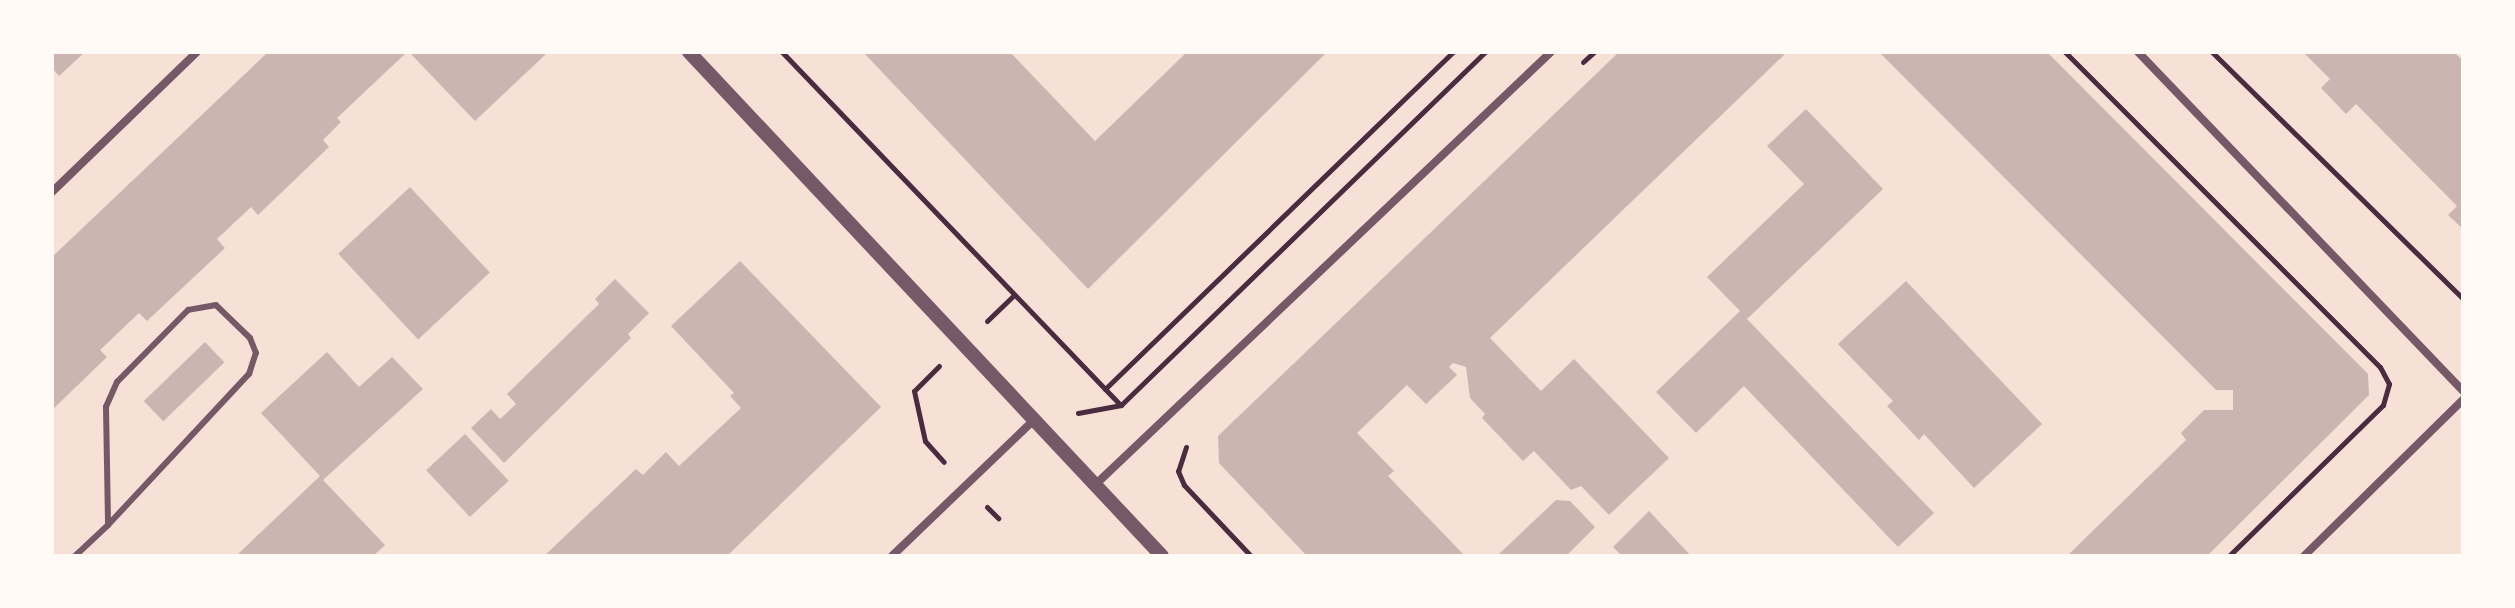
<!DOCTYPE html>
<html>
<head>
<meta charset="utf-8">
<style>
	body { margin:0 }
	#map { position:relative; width:2515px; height:608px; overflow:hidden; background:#f7e1d7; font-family:"Noto Sans",sans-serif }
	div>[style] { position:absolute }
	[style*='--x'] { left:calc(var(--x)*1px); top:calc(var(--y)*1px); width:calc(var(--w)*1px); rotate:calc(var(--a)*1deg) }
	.building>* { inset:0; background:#ccb4b1; transform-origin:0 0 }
	.path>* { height:5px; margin:-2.5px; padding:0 2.5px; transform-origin:2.5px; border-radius:2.5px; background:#4a2c40 }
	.service>* { height:6px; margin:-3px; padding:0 3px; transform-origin:3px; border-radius:3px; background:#755966 }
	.minor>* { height:8px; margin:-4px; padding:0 4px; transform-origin:4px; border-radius:4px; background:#755966 }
	.tertiary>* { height:14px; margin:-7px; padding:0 7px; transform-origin:7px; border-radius:7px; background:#755966 }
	span { translate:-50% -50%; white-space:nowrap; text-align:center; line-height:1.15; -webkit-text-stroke:6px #fffaf5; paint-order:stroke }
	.frame { position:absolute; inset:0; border:54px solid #fffaf5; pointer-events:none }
</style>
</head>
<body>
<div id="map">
	<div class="building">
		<i style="clip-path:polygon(52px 52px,85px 52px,59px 76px,52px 68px)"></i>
		<i style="clip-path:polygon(268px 52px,407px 52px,337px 118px,341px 122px,323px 140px,329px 147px,258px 215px,251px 207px,217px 239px,225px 248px,147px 321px,139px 313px,100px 350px,107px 357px,52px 410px,52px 257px)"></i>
		<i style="clip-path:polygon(409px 52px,544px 52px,546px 54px,475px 121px)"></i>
		<i style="clip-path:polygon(863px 52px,1010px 52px,1095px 141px,1187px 52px,1327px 52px,1088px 289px)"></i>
		<i style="clip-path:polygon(1619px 52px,1787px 52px,1490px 338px,1541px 391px,1574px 359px,1669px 458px,1609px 515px,1581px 486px,1571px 490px,1534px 451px,1523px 461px,1482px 418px,1485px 414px,1470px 398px,1466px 367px,1453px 363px,1449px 367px,1457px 375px,1426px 404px,1407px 385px,1357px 433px,1394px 471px,1388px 476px,1465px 556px,1307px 556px,1219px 463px,1218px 436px)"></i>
		<i style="clip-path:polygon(1879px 52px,2047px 52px,2368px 374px,2369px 395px,2207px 556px,2067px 556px,2186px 440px,2181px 433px,2204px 410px,2233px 410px,2233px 390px,2216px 390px)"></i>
		<i style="clip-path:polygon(2303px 52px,2454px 52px,2463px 61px,2463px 229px,2448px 215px,2457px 206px,2356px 104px,2346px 114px,2321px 88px,2330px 79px)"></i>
		<i style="clip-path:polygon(1806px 109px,1883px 189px,1747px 319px,1934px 513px,1898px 547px,1744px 386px,1696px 433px,1656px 392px,1740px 311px,1707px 277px,1804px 184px,1767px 146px)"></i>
		<i style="left:410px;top:187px;width:117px;height:98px;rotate:47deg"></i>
		<i style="clip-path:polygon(740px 261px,881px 407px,727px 556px,544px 556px,636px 469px,643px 475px,666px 452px,679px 466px,741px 408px,730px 396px,734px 393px,671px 326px)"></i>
		<i style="clip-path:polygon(615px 279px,649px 313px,628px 334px,631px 338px,504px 463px,471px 428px,491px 409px,500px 419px,516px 404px,507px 394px,599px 304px,595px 299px)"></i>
		<i style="clip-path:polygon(1906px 281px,2042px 424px,1974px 488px,1924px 434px,1919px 440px,1887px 406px,1893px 401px,1838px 344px)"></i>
		<i style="left:205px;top:342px;width:28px;height:85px;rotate:46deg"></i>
		<i style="clip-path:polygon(327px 352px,359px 387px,392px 357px,423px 389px,323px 480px,385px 545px,373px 556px,236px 556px,320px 476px,261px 413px)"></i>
		<i style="left:465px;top:434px;width:64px;height:53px;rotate:47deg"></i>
		<i style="clip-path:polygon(1556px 500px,1570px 501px,1595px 527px,1566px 556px,1497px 556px)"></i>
		<i style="clip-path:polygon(1649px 511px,1691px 556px,1622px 556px,1613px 547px)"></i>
	</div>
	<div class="path">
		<i style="--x:782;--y:52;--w:489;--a:46.2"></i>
		<i style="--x:2065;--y:52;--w:445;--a:45"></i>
		<i style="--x:2380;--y:367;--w:19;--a:62"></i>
		<i style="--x:2389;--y:384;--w:22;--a:106"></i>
		<i style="--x:2383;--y:405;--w:216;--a:135.6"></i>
		<i style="--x:2212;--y:52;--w:352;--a:44.5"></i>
		<i style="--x:1583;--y:62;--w:15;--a:-42"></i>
		<i style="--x:987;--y:321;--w:35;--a:-44"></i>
		<i style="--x:939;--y:366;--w:35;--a:135"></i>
		<i style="--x:914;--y:391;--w:51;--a:77.6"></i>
		<i style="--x:925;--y:441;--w:28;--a:48"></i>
		<i style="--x:1105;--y:389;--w:484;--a:-44.1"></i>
		<i style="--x:1078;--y:413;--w:44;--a:-10.5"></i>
		<i style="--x:1121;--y:405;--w:507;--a:-44.12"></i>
		<i style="--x:1186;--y:447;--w:25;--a:108"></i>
		<i style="--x:1178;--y:471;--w:15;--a:67"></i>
		<i style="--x:1184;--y:485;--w:98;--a:46.7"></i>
		<i style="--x:987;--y:507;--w:16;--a:45"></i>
	</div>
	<div class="service">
		<i style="--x:75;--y:556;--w:45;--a:-43.2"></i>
		<i style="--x:108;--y:525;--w:207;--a:-47"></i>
		<i style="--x:249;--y:374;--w:22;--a:-72"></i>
		<i style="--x:256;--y:353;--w:16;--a:-112"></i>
		<i style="--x:250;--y:338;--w:47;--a:-135.9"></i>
		<i style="--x:216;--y:305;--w:28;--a:170"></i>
		<i style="--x:188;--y:310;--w:101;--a:134.6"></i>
		<i style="--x:117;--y:382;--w:27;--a:114"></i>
		<i style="--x:106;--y:407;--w:118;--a:89"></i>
	</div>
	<div class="minor">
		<i style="--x:2138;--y:52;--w:470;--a:46.2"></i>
		<i style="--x:52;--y:192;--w:202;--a:-44"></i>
		<i style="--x:1095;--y:485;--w:629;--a:-43.52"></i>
		<i style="--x:892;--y:556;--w:195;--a:-43.8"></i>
		<i style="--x:2304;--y:556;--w:223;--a:-44.5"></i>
	</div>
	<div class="tertiary">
		<i style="--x:689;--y:52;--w:691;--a:46.82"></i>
	</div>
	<div class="frame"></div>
</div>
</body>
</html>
